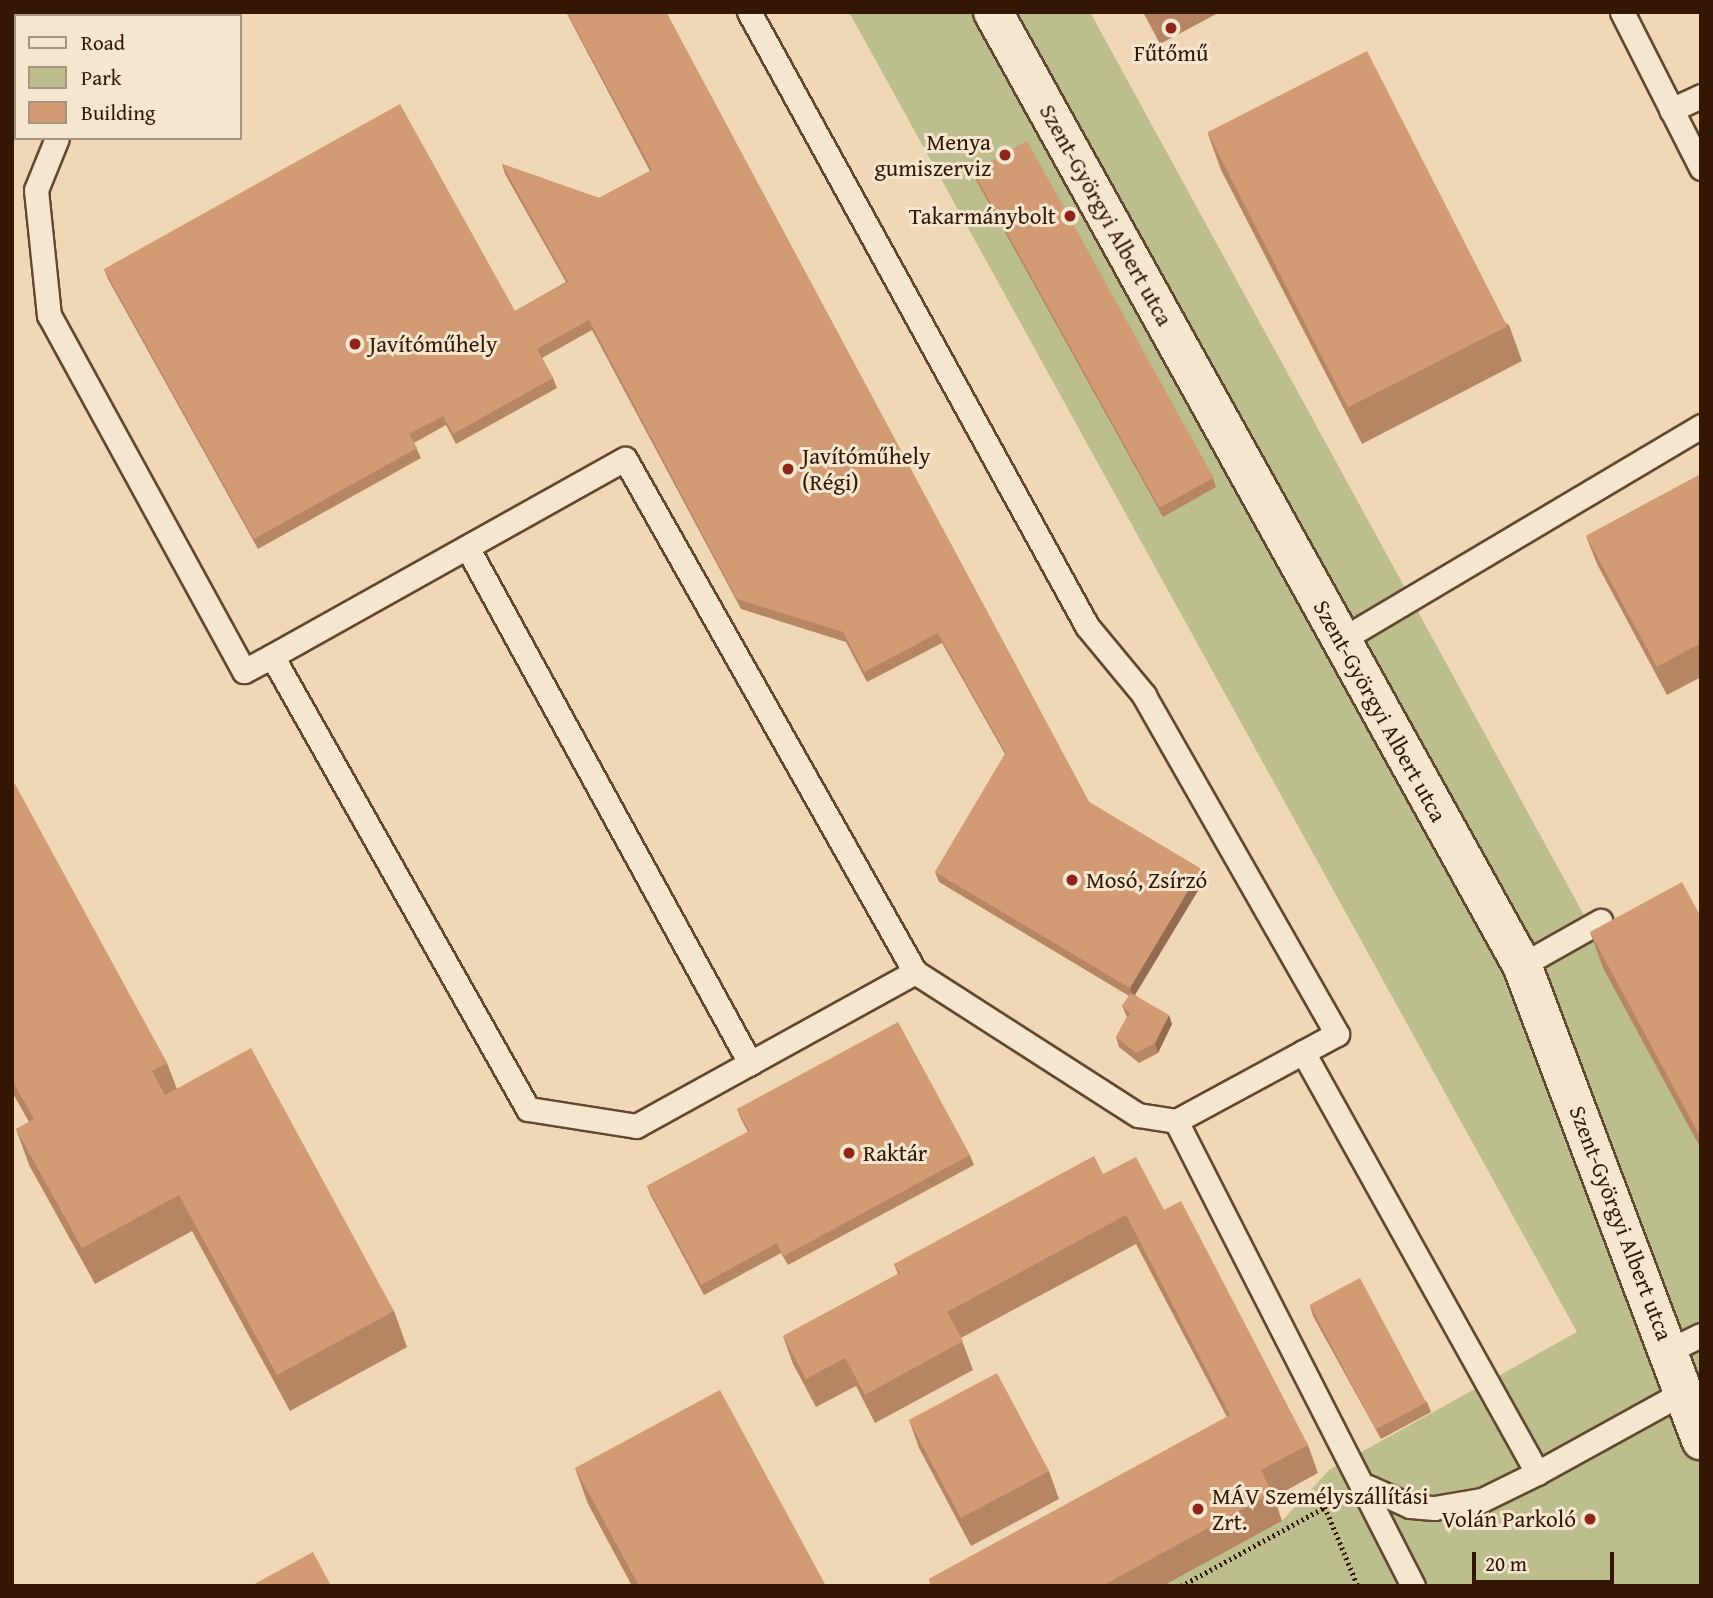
<!DOCTYPE html>
<html>
<head>
<meta charset="utf-8">
<style>
	body { margin:0 }
	#map { position:relative; width:1713px; height:1598px; overflow:hidden; background:#f0d8b7; font-family:"Gentium Book Plus",serif }
	div>[style] { position:absolute }
	[style*='--x'] { left:calc(var(--x)*1px); top:calc(var(--y)*1px); width:calc(var(--w)*1px); rotate:calc(var(--a)*1deg) }
	.green>* { inset:0; background:#bcbe8d }
	.path>* { height:4.5px; margin-top:-2.25px; transform-origin:0; background:repeating-linear-gradient(90deg,#341702 0 2px,transparent 0 5.5px) }
	.roads { filter:drop-shadow(2px 0 #63472f) drop-shadow(-2px 0 #63472f) drop-shadow(0 2px #63472f) drop-shadow(0 -2px #63472f) }
	.service>* { height:23px; margin:-11.5px; padding:0 11.5px; transform-origin:11.5px; border-radius:11.5px; background:#f5e6d0 }
	.minor>* { height:38px; margin:-19px; padding:0 19px; transform-origin:19px; border-radius:19px; background:#f5e6d0 }
	.wall>* { inset:0; background:#b58564 }
	.shaded-wall>* { inset:0; background:#936c51 }
	.building>* { inset:0; background:#d29b74; transform-origin:0 0 }
	.dots>* { width:19px; height:19px; translate:-50% -50%; box-sizing:border-box; border:4px solid #f5e6d0; border-radius:50% }
	span { translate:-50% -50%; white-space:nowrap; text-align:center; line-height:1.15; -webkit-text-stroke:6px #f5e6d0; paint-order:stroke }
	.poi-label { font-size:23px; color:#341702 }
	.right { translate:-100% -50%; text-align:right }
	.left { translate:0 -50%; text-align:left }
	.street-label { font-size:23px; color:#341702 }
	.frame { position:absolute; inset:0; border:14px solid #341702; pointer-events:none }
	.legend { position:absolute; left:14px; top:14px; width:228px; height:126px; box-sizing:border-box; background:#f5e6d0; border:2px solid #a8937e; margin:0; padding:9px 12px; list-style:none; font-size:21px; color:#341702 }
	.legend li { display:flex; align-items:center; gap:14px; height:35px }
	.legend b { width:35px; border:2px solid #a8937e }
	.scale { position:absolute; left:1472px; top:1552px; width:142px; height:32px; box-sizing:border-box; border:4px solid #341702; border-top:0; padding-left:9px; font-size:21px; line-height:24px; white-space:nowrap; color:#341702; -webkit-text-stroke:5px #f5e6d0; paint-order:stroke }
</style>
</head>
<body>
<div id="map">
	<div class="green">
		<i style="clip-path:polygon(849px 12px,1090px 12px,1701px 1129px,1701px 1586px,1163px 1586px,1282px 1521px,1329px 1470px,1577px 1332px)"></i>
	</div>
	<div class="path">
		<i style="--x:1181;--y:1586;--w:164;--a:-28.7"></i>
		<i style="--x:1325;--y:1507;--w:86;--a:67.3"></i>
	</div>
	<div class="roads">
		<div class="service">
			<i style="--x:1622;--y:12;--w:175;--a:63.1"></i>
			<i style="--x:212;--y:16;--w:7;--a:-34"></i>
			<i style="--x:1671;--y:110;--w:33;--a:-25"></i>
			<i style="--x:57;--y:138;--w:56;--a:112"></i>
			<i style="--x:36;--y:190;--w:126;--a:84.1"></i>
			<i style="--x:49;--y:315;--w:406;--a:61.3"></i>
			<i style="--x:244;--y:671;--w:32;--a:-28"></i>
			<i style="--x:272;--y:656;--w:520;--a:60.53"></i>
			<i style="--x:528;--y:1109;--w:109;--a:8.9"></i>
			<i style="--x:636;--y:1126;--w:319;--a:-28.9"></i>
			<i style="--x:915;--y:972;--w:265;--a:32.7"></i>
			<i style="--x:1138;--y:1115;--w:38;--a:9"></i>
			<i style="--x:1176;--y:1121;--w:183;--a:-28.4"></i>
			<i style="--x:1337;--y:1034;--w:390;--a:-119.7"></i>
			<i style="--x:1144;--y:695;--w:89;--a:-129.6"></i>
			<i style="--x:1087;--y:626;--w:701;--a:-118.83"></i>
			<i style="--x:467;--y:547;--w:589;--a:61.26"></i>
			<i style="--x:1341;--y:640;--w:419;--a:-30.7"></i>
			<i style="--x:272;--y:656;--w:404;--a:-29.2"></i>
			<i style="--x:625;--y:459;--w:589;--a:60.52"></i>
			<i style="--x:1522;--y:965;--w:90;--a:-29.4"></i>
			<i style="--x:1303;--y:1052;--w:482;--a:60.9"></i>
			<i style="--x:1537;--y:1473;--w:168;--a:-28.9"></i>
			<i style="--x:1176;--y:1121;--w:522;--a:62.99"></i>
			<i style="--x:1670;--y:1350;--w:34;--a:-26"></i>
			<i style="--x:1368;--y:1487;--w:46;--a:24.3"></i>
			<i style="--x:1410;--y:1506;--w:24;--a:5"></i>
			<i style="--x:1434;--y:1508;--w:49;--a:-9.5"></i>
			<i style="--x:1482;--y:1500;--w:61;--a:-26.1"></i>
		</div>
		<div class="minor">
			<i style="--x:993;--y:12;--w:1090;--a:60.97"></i>
			<i style="--x:1522;--y:965;--w:508;--a:69.35"></i>
		</div>
	</div>
	<div class="wall">
		<i style="clip-path:polygon(38px 12px,65px 12px,59px 16px,40px 16px)"></i>
		<i style="clip-path:polygon(566px 12px,666px 12px,1089px 802px,1201px 869px,1205px 879px,1135px 995px,1172px 1024px,1158px 1053px,1139px 1063px,1119px 1047px,1116px 1037px,1127px 1017px,1122px 1006px,1129px 996px,939px 882px,935px 872px,1005px 754px,942px 643px,867px 682px,846px 642px,741px 609px,592px 330px,542px 358px,553px 378px,557px 388px,456px 444px,446px 425px,414px 443px,421px 458px,258px 549px,108px 279px,104px 269px,515px 311px,566px 282px,505px 174px,502px 164px,599px 198px,650px 171px)"></i>
		<i style="clip-path:polygon(1143px 12px,1220px 12px,1160px 44px)"></i>
		<i style="clip-path:polygon(1208px 134px,1509px 325px,1522px 361px,1362px 444px,1221px 170px)"></i>
		<i style="clip-path:polygon(973px 171px,1213px 478px,1216px 487px,1163px 517px,976px 180px)"></i>
		<i style="clip-path:polygon(1701px 474px,1701px 677px,1667px 695px,1597px 564px,1586px 536px)"></i>
		<i style="clip-path:polygon(12px 785px,167px 1063px,177px 1089px,394px 1311px,407px 1347px,290px 1411px,192px 1231px,95px 1284px,29px 1165px,16px 1129px,29px 1122px,12px 1092px)"></i>
		<i style="clip-path:polygon(1701px 917px,1701px 1149px,1603px 968px,1590px 932px)"></i>
		<i style="clip-path:polygon(737px 1109px,970px 1155px,974px 1165px,788px 1265px,781px 1253px,704px 1295px,651px 1196px,647px 1186px,748px 1132px,741px 1119px)"></i>
		<i style="clip-path:polygon(1103px 1174px,1164px 1210px,1308px 1445px,1318px 1473px,1274px 1497px,1282px 1521px,1163px 1586px,931px 1586px,929px 1579px,1227px 1417px,1136px 1244px,961px 1338px,973px 1370px,875px 1423px,856px 1386px,816px 1407px,793px 1364px,783px 1336px,898px 1274px,894px 1264px)"></i>
		<i style="clip-path:polygon(1310px 1306px,1427px 1402px,1431px 1412px,1381px 1439px,1313px 1316px)"></i>
		<i style="clip-path:polygon(909px 1420px,1049px 1471px,1059px 1499px,971px 1546px,919px 1448px)"></i>
		<i style="clip-path:polygon(575px 1468px,826px 1586px,632px 1586px,588px 1504px)"></i>
	</div>
	<div class="shaded-wall">
		<i style="clip-path:polygon(1201px 869px,1205px 879px,1133px 998px,1130px 988px)"></i>
		<i style="clip-path:polygon(1169px 1015px,1172px 1024px,1158px 1053px,1155px 1043px)"></i>
	</div>
	<div class="building">
		<i style="clip-path:polygon(567px 12px,666px 12px,1089px 802px,1201px 869px,1130px 988px,935px 872px,1006px 753px,938px 633px,864px 672px,843px 632px,737px 599px,589px 320px,537px 349px,553px 378px,453px 434px,443px 416px,409px 434px,417px 448px,254px 539px,104px 269px,400px 104px,515px 311px,568px 282px,502px 164px,599px 198px,652px 170px)"></i>
		<i style="left:1367px;top:51px;width:309px;height:179px;rotate:63deg"></i>
		<i style="left:1027px;top:141px;width:385px;height:62px;rotate:61deg"></i>
		<i style="clip-path:polygon(1701px 474px,1701px 643px,1657px 667px,1586px 536px)"></i>
		<i style="clip-path:polygon(15px 784px,167px 1063px,152px 1071px,165px 1095px,251px 1048px,394px 1311px,277px 1375px,179px 1195px,82px 1248px,16px 1129px,34px 1119px,12px 1080px,12px 785px)"></i>
		<i style="clip-path:polygon(1682px 882px,1701px 917px,1701px 1138px,1590px 932px)"></i>
		<i style="clip-path:polygon(1131px 993px,1169px 1015px,1155px 1043px,1136px 1053px,1116px 1037px,1130px 1013px,1122px 1006px)"></i>
		<i style="clip-path:polygon(898px 1022px,970px 1155px,784px 1256px,777px 1243px,701px 1285px,647px 1186px,749px 1131px,737px 1109px)"></i>
		<i style="clip-path:polygon(1094px 1156px,1103px 1174px,1136px 1157px,1164px 1210px,1181px 1201px,1308px 1445px,1261px 1470px,1272px 1493px,1102px 1586px,932px 1586px,929px 1579px,1230px 1415px,1126px 1215px,947px 1312px,963px 1341px,865px 1395px,845px 1358px,806px 1379px,783px 1336px,900px 1273px,894px 1264px)"></i>
		<i style="left:1360px;top:1278px;width:141px;height:57px;rotate:62deg"></i>
		<i style="left:997px;top:1373px;width:111px;height:100px;rotate:62deg"></i>
		<i style="clip-path:polygon(720px 1390px,826px 1586px,639px 1586px,575px 1468px)"></i>
		<i style="clip-path:polygon(313px 1552px,331px 1586px,251px 1586px)"></i>
	</div>
	<div class="dots">
		<i style="left:1171px;top:28px;background:#8f2418"></i>
		<i style="left:1005px;top:155px;background:#8f2418"></i>
		<i style="left:1070px;top:216px;background:#8f2418"></i>
		<i style="left:355px;top:344px;background:#8f2418"></i>
		<i style="left:788px;top:469px;background:#8f2418"></i>
		<i style="left:1072px;top:880px;background:#8f2418"></i>
		<i style="left:849px;top:1153px;background:#8f2418"></i>
		<i style="left:1198px;top:1509px;background:#8f2418"></i>
		<i style="left:1590px;top:1519px;background:#8f2418"></i>
	</div>
	<div class="poi-label">
		<span style="left:1171px;top:53px">Fűtőmű</span>
		<span class="right" style="left:991px;top:155px">Menya<br>gumiszerviz</span>
		<span class="right" style="left:1056px;top:216px">Takarmánybolt</span>
		<span class="left" style="left:369px;top:344px">Javítóműhely</span>
		<span class="left" style="left:802px;top:469px">Javítóműhely<br>(Régi)</span>
		<span class="left" style="left:1086px;top:880px">Mosó, Zsírzó</span>
		<span class="left" style="left:863px;top:1153px">Raktár</span>
		<span class="left" style="left:1212px;top:1509px">MÁV Személyszállítási<br>Zrt.</span>
		<span class="right" style="left:1576px;top:1519px">Volán Parkoló</span>
	</div>
	<div class="street-label">
		<span style="left:1106px;top:215px;rotate:61deg">Szent-Györgyi Albert utca</span>
		<span style="left:1380px;top:711px;rotate:61deg">Szent-Györgyi Albert utca</span>
		<span style="left:1621px;top:1223px;rotate:69deg">Szent-Györgyi Albert utca</span>
	</div>
	<div class="frame"></div>
	<ul class="legend">
	<li><b style="height:9px;background:#f5e6d0"></b>Road</li>
	<li><b style="height:19px;background:#bcbe8d"></b>Park</li>
	<li><b style="height:19px;background:#d29b74"></b>Building</li>
	</ul>
	<div class="scale">20 m</div>
</div>
</body>
</html>
